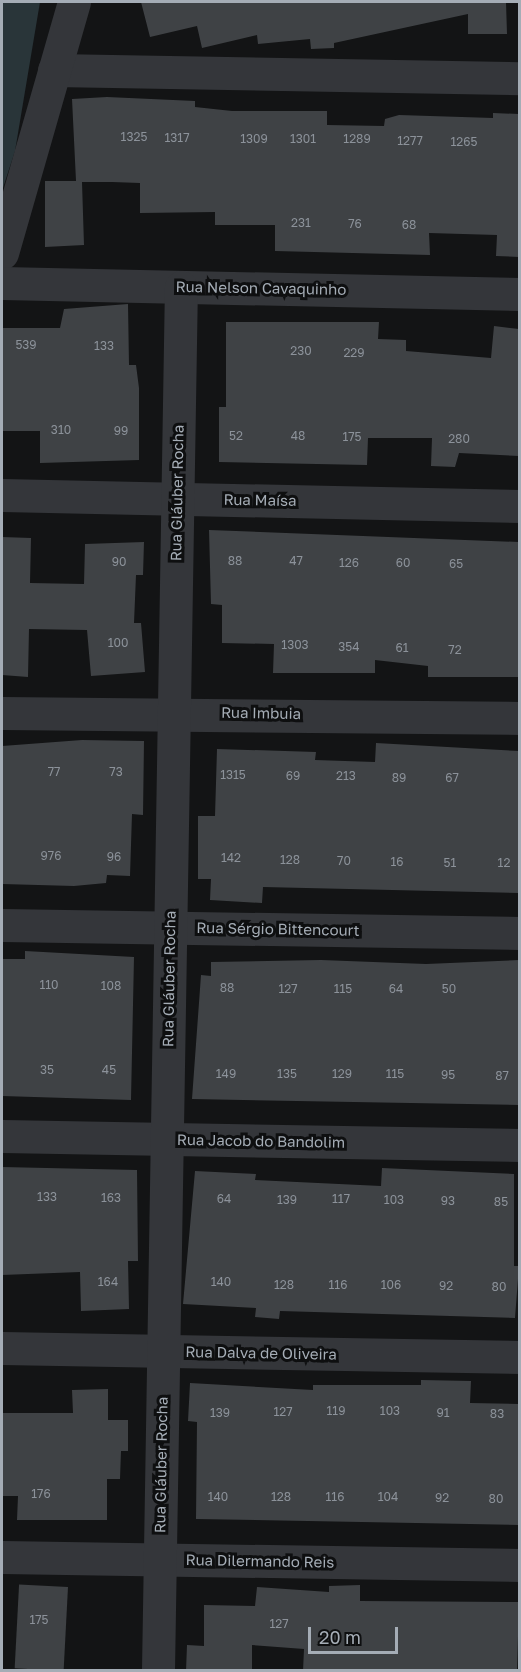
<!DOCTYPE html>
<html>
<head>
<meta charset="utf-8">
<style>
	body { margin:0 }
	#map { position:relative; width:521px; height:1672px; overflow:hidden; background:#131415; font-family:"Golos Text",sans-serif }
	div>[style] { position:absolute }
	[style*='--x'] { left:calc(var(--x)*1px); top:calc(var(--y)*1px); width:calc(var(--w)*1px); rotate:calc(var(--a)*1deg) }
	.water>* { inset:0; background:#293539 }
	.building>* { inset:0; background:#3f4245; transform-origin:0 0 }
	.street>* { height:33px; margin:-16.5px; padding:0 16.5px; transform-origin:16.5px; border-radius:16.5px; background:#34363a }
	span { translate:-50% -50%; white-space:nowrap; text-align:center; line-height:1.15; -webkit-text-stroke:6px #0e0f10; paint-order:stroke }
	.number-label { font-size:12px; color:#8c929a }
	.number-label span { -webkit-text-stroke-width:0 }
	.street-label { font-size:15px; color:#a5adb6 }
	.frame { position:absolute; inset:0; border:3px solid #a5adb6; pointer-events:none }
	.scale { position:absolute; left:308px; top:1627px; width:90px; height:27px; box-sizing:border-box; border:3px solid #a5adb6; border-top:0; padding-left:8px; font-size:18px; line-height:21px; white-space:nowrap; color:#a5adb6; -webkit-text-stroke:4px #0e0f10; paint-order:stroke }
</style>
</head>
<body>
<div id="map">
	<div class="water">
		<i style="clip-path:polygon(3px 2px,40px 2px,15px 151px,2px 191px)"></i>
	</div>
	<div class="building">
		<i style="clip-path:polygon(141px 2px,506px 2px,507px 34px,468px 34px,468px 14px,334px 43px,334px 48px,311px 49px,310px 39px,258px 44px,257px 35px,202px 48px,197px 26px,150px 37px)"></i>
		<i style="clip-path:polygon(107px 97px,195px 101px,195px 107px,232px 111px,327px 111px,327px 125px,384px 126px,385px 119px,399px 115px,493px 118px,493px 113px,519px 114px,519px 257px,496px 256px,497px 235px,429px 233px,430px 255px,275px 251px,275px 225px,215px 225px,215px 212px,140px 213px,140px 183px,112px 182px,82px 182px,84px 245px,45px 247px,45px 181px,76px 181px,72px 99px)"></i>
		<i style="clip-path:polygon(128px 304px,129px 365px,136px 365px,139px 388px,139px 460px,40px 463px,40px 431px,2px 431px,2px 328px,60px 328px,64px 309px)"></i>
		<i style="clip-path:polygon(226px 322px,379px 322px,378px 339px,406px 340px,406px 351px,491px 358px,494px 326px,519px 329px,519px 456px,459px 453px,455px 467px,431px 466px,432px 438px,368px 438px,367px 465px,219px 462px,219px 407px,226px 407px)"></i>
		<i style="clip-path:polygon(209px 530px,519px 542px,519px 677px,428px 677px,428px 666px,375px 660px,375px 673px,273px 673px,274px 644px,222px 643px,222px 605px,211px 604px)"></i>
		<i style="clip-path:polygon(2px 537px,31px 538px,30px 583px,84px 584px,85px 544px,144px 542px,143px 575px,136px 575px,134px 623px,141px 623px,145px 672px,91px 676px,87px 630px,29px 629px,28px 677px,2px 675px)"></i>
		<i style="clip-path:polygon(82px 740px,144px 741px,143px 815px,132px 814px,130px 876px,107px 875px,106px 883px,74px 886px,2px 884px,2px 746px)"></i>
		<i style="clip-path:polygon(376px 743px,519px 751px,519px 893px,263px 887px,262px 903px,210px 900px,211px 879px,198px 879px,198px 816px,215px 816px,217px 749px,316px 752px,315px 760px,375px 762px)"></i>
		<i style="clip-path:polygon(25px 951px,134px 957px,131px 1100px,2px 1096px,2px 959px,25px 959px)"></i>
		<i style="clip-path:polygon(321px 960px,426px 964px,519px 960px,519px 1105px,192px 1099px,201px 975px,211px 976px,211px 962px)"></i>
		<i style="clip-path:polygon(2px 1167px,137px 1170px,138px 1261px,128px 1261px,129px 1309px,81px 1311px,80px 1272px,2px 1275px)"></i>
		<i style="clip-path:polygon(382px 1168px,514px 1174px,514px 1266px,519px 1266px,515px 1318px,280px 1311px,279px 1319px,255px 1317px,256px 1308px,183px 1304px,195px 1171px,256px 1174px,255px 1180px,381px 1186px)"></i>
		<i style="clip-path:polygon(421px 1380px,471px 1381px,470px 1403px,519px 1404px,519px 1525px,196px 1519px,197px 1422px,188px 1421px,190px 1383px,313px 1390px,313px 1385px,421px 1385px)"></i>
		<i style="clip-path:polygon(108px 1389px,108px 1420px,128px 1420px,128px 1451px,121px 1451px,120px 1479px,107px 1479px,107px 1520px,17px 1520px,18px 1496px,2px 1496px,2px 1413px,73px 1413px,72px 1390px)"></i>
		<i style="clip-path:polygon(360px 1585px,360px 1601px,519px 1602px,517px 1671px,303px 1671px,304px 1649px,252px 1645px,252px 1671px,186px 1671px,187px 1645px,204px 1646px,204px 1605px,255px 1606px,257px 1587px,329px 1592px,329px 1586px)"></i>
		<i style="left:68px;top:1587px;width:84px;height:49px;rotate:93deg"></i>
	</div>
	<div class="street">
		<i style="--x:54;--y:70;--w:466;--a:1"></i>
		<i style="--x:2;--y:253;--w:261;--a:-74"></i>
		<i style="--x:2;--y:283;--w:518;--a:1.22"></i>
		<i style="--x:2;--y:495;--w:518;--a:1.22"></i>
		<i style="--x:2;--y:713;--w:518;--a:0.55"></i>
		<i style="--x:2;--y:925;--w:518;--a:0.88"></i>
		<i style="--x:2;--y:1136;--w:518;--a:1"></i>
		<i style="--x:2;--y:1348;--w:518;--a:1"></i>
		<i style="--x:2;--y:1557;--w:518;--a:0.88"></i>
		<i style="--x:158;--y:1670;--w:1383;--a:-89.05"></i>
	</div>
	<div class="number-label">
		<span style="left:134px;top:137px">1325</span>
		<span style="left:177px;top:138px">1317</span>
		<span style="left:254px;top:139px">1309</span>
		<span style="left:303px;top:139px">1301</span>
		<span style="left:357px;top:139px">1289</span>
		<span style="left:410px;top:141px">1277</span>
		<span style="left:464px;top:142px">1265</span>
		<span style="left:301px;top:223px">231</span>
		<span style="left:355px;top:224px">76</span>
		<span style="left:409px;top:225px">68</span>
		<span style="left:26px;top:345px">539</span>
		<span style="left:104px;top:346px">133</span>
		<span style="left:301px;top:351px">230</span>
		<span style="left:354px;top:353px">229</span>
		<span style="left:61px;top:430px">310</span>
		<span style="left:121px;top:431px">99</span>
		<span style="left:236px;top:436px">52</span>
		<span style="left:298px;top:436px">48</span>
		<span style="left:352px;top:437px">175</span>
		<span style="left:459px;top:439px">280</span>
		<span style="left:235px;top:561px">88</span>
		<span style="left:296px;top:561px">47</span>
		<span style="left:119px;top:562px">90</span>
		<span style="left:349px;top:563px">126</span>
		<span style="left:403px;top:563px">60</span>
		<span style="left:456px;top:564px">65</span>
		<span style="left:118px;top:643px">100</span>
		<span style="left:295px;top:645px">1303</span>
		<span style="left:349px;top:647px">354</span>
		<span style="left:402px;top:648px">61</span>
		<span style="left:455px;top:650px">72</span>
		<span style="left:54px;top:772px">77</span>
		<span style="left:116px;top:772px">73</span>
		<span style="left:233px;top:775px">1315</span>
		<span style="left:293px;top:776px">69</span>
		<span style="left:346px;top:776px">213</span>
		<span style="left:399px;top:778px">89</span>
		<span style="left:452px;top:778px">67</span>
		<span style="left:51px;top:856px">976</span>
		<span style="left:114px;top:857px">96</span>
		<span style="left:231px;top:858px">142</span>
		<span style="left:290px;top:860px">128</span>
		<span style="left:344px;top:861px">70</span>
		<span style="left:397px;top:862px">16</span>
		<span style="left:450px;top:863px">51</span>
		<span style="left:504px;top:863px">12</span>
		<span style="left:49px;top:985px">110</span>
		<span style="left:111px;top:986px">108</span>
		<span style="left:227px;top:988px">88</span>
		<span style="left:288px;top:989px">127</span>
		<span style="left:343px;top:989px">115</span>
		<span style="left:396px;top:989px">64</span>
		<span style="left:449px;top:989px">50</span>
		<span style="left:47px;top:1070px">35</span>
		<span style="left:109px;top:1070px">45</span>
		<span style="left:226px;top:1074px">149</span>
		<span style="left:287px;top:1074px">135</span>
		<span style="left:342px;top:1074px">129</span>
		<span style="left:395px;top:1074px">115</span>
		<span style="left:448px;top:1075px">95</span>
		<span style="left:502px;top:1076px">87</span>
		<span style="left:47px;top:1197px">133</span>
		<span style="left:111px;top:1198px">163</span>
		<span style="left:224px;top:1199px">64</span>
		<span style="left:341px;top:1199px">117</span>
		<span style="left:287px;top:1200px">139</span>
		<span style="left:394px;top:1200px">103</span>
		<span style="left:448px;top:1201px">93</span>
		<span style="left:501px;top:1202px">85</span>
		<span style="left:108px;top:1282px">164</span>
		<span style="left:221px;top:1282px">140</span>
		<span style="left:284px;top:1285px">128</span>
		<span style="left:338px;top:1285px">116</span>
		<span style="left:391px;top:1285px">106</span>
		<span style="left:446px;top:1286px">92</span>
		<span style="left:499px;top:1287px">80</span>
		<span style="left:336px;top:1411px">119</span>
		<span style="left:390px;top:1411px">103</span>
		<span style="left:283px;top:1412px">127</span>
		<span style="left:220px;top:1413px">139</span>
		<span style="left:443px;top:1413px">91</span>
		<span style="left:497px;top:1414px">83</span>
		<span style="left:41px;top:1494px">176</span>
		<span style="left:218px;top:1497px">140</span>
		<span style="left:281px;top:1497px">128</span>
		<span style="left:335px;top:1497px">116</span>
		<span style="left:388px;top:1497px">104</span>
		<span style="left:442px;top:1498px">92</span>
		<span style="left:496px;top:1499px">80</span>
		<span style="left:39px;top:1620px">175</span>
		<span style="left:279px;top:1624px">127</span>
	</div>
	<div class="street-label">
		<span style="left:261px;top:288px;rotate:1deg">Rua Nelson Cavaquinho</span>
		<span style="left:177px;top:493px;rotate:-89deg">Rua Gláuber Rocha</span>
		<span style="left:260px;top:500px;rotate:1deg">Rua Maísa</span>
		<span style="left:261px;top:713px;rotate:1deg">Rua Imbuia</span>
		<span style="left:278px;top:929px;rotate:1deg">Rua Sérgio Bittencourt</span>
		<span style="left:169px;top:979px;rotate:-89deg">Rua Gláuber Rocha</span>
		<span style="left:261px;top:1141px;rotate:1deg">Rua Jacob do Bandolim</span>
		<span style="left:261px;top:1353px;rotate:1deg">Rua Dalva de Oliveira</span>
		<span style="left:161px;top:1465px;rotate:-89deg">Rua Gláuber Rocha</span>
		<span style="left:260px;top:1561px;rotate:1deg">Rua Dilermando Reis</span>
	</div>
	<div class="frame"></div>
	<div class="scale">20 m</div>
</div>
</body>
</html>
